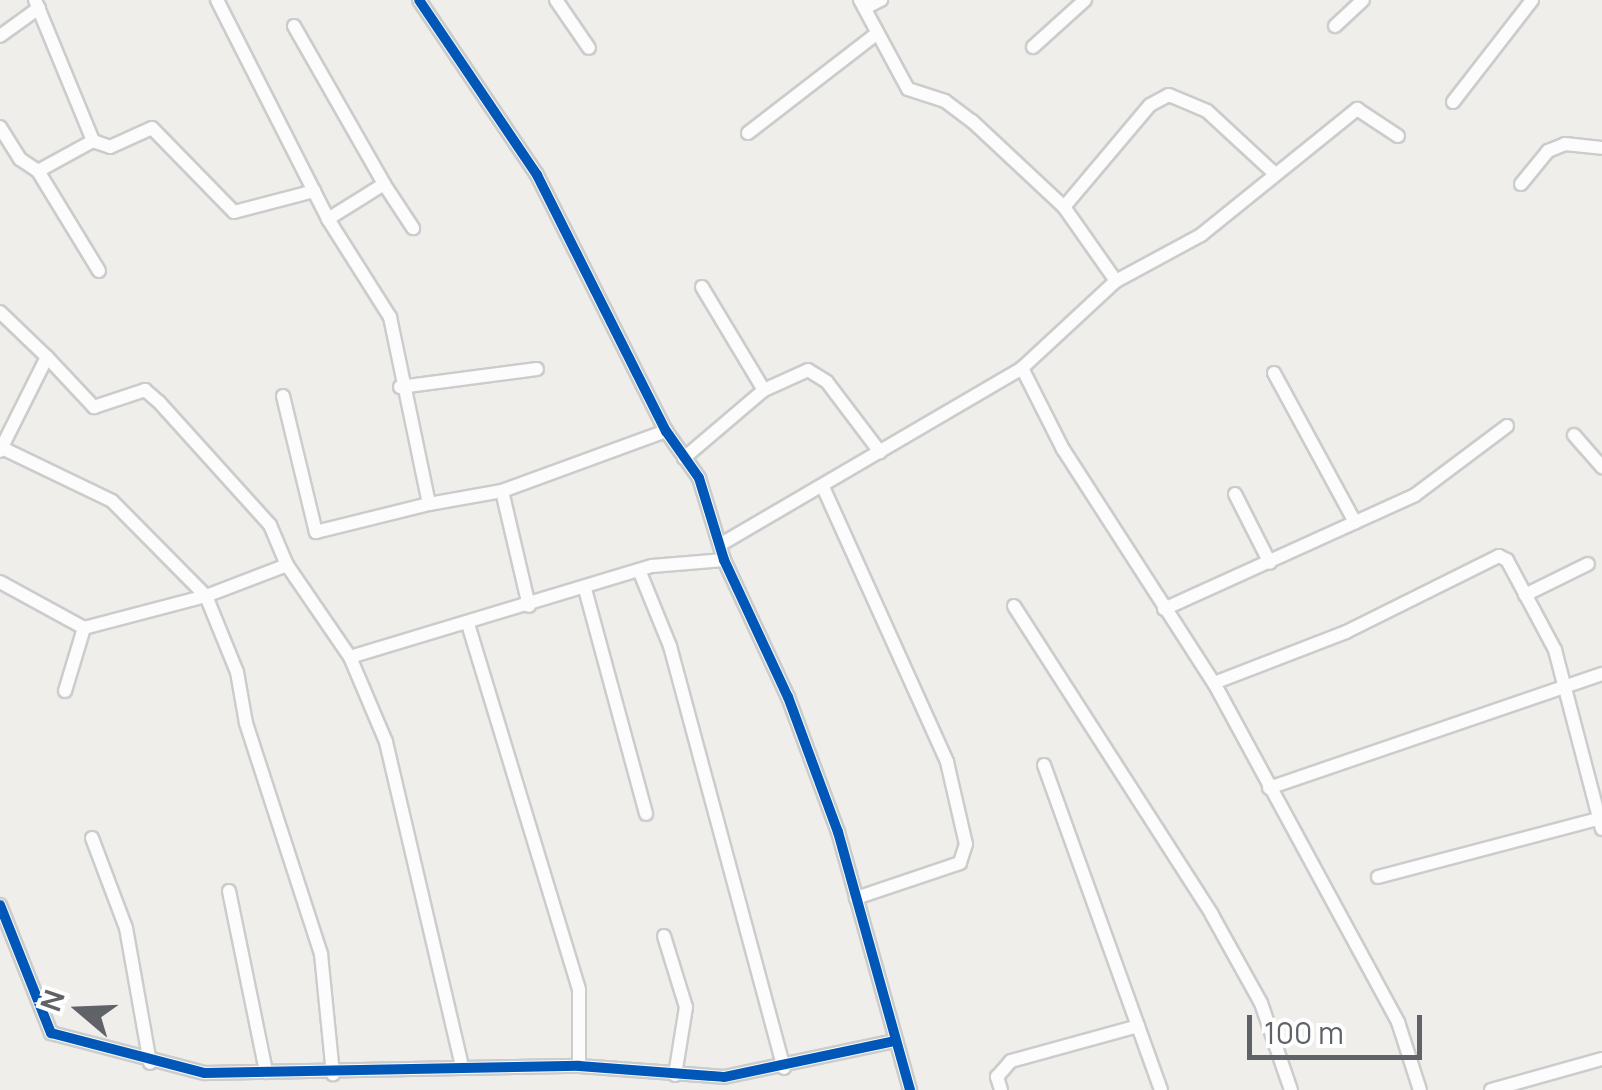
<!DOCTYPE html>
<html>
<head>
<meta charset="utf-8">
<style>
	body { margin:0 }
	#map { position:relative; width:1602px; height:1090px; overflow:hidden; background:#efeeea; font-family:Manrope,sans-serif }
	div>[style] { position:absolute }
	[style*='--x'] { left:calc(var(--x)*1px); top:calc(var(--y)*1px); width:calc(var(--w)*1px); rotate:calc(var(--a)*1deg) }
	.roads { filter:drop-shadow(2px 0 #cbcccc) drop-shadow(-2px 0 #cbcccc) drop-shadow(0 2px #cbcccc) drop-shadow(0 -2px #cbcccc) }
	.minor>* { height:12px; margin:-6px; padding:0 6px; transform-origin:6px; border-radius:6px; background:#fdfcfc }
	.cycleway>* { height:10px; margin:-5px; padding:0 5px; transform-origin:5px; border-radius:5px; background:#0057b8 }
	span { translate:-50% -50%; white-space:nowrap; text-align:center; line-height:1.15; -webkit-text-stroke:10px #fff; paint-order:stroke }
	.north { position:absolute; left:30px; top:960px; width:100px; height:100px; -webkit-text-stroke:8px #fff; paint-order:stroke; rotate:289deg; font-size:28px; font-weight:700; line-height:40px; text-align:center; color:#5f6368 }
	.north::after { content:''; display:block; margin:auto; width:35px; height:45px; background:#5f6368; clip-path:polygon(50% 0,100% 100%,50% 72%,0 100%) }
	.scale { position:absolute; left:1247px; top:1015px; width:175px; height:45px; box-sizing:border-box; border:5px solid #5f6368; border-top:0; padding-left:12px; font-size:30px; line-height:35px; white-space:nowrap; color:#5f6368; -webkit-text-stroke:8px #fff; paint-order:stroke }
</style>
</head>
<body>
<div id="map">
	<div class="roads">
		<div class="minor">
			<i style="--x:35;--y:0;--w:152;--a:67.6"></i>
			<i style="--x:217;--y:0;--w:246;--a:63.1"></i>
			<i style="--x:328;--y:219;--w:116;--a:57.7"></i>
			<i style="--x:390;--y:317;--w:191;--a:78.2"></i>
			<i style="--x:429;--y:504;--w:74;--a:-10.1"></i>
			<i style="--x:502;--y:491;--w:175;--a:-20.1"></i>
			<i style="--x:419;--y:0;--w:211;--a:56"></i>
			<i style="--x:537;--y:175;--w:287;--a:63.3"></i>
			<i style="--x:666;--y:431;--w:57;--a:54.9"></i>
			<i style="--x:699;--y:478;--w:86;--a:73"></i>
			<i style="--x:724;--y:560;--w:151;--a:65"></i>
			<i style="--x:788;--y:697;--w:144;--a:69.7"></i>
			<i style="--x:838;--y:832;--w:268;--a:74.4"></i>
			<i style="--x:556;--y:0;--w:58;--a:55.5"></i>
			<i style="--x:860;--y:0;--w:101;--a:61.7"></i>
			<i style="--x:908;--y:89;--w:39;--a:18"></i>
			<i style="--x:945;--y:101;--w:34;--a:37"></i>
			<i style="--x:972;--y:121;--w:126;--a:43.1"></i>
			<i style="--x:1064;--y:207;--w:90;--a:54.9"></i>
			<i style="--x:867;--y:7;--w:16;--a:-27"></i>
			<i style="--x:294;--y:26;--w:182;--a:60.3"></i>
			<i style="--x:384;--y:184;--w:66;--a:148"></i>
			<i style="--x:1335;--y:26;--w:38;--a:-43"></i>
			<i style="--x:0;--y:36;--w:48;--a:-35.7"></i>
			<i style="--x:1033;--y:47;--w:70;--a:-42.1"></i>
			<i style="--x:1453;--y:102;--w:129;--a:-52.2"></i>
			<i style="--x:0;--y:127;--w:38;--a:58"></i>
			<i style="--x:20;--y:159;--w:22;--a:34"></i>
			<i style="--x:38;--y:171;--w:117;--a:58.6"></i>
			<i style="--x:748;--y:133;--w:160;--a:-37.7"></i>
			<i style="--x:38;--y:171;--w:63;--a:-28.6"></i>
			<i style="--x:93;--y:141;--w:18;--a:19"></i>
			<i style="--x:110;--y:147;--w:46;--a:-24.3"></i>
			<i style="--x:152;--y:128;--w:117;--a:45.7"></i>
			<i style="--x:234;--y:212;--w:83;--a:-14.7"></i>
			<i style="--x:384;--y:184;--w:53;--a:56.6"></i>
			<i style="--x:1521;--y:184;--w:43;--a:-50.7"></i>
			<i style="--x:1548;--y:151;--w:18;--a:-22"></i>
			<i style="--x:1565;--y:144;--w:37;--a:6"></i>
			<i style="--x:1064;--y:207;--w:133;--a:-49.9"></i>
			<i style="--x:1150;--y:105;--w:21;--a:-28"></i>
			<i style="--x:1169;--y:95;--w:41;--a:22.8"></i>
			<i style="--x:1207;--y:111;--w:93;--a:42.8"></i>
			<i style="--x:702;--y:287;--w:120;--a:59"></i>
			<i style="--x:0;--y:312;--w:65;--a:43.8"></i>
			<i style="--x:47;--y:357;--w:105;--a:116.6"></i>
			<i style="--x:47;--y:357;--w:69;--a:46.8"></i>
			<i style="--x:94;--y:407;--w:54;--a:-18.4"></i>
			<i style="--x:145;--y:390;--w:18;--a:41"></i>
			<i style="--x:159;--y:402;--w:166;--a:47.9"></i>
			<i style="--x:270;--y:525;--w:43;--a:67"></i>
			<i style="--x:287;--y:565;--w:112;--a:55.6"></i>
			<i style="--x:350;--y:657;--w:92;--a:67"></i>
			<i style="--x:386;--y:742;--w:334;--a:76.8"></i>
			<i style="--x:1022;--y:368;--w:91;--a:63.2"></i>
			<i style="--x:1063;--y:449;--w:278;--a:57.2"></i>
			<i style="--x:1214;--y:683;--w:386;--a:61.5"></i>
			<i style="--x:1398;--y:1022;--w:71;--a:72.1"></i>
			<i style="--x:1274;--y:373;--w:170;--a:61.5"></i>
			<i style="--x:400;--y:387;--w:138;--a:-7.5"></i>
			<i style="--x:283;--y:396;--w:140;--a:76.4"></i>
			<i style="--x:316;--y:532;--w:116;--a:-13.9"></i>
			<i style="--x:1574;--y:435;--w:43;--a:48.8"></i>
			<i style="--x:2;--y:448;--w:122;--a:25.7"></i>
			<i style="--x:112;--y:501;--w:134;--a:45.3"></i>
			<i style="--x:206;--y:596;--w:82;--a:67.8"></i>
			<i style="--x:237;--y:672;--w:52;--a:80"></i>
			<i style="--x:246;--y:723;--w:243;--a:72"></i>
			<i style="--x:321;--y:954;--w:121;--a:84.3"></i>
			<i style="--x:684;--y:458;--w:105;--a:-40.4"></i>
			<i style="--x:764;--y:390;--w:48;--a:-24.4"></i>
			<i style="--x:808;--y:370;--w:22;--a:32"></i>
			<i style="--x:827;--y:382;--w:88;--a:52.9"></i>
			<i style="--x:823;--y:487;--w:302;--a:65.7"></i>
			<i style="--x:947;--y:762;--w:84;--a:77"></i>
			<i style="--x:966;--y:844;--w:20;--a:108"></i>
			<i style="--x:960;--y:863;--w:110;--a:161.4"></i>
			<i style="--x:502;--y:491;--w:118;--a:76.8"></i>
			<i style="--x:1235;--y:494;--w:77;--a:63.1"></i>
			<i style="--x:723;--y:543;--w:346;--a:-30.3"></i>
			<i style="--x:1022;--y:368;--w:128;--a:-42.8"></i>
			<i style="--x:1116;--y:281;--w:97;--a:-28.4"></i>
			<i style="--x:1201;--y:235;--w:201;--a:-38.9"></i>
			<i style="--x:1357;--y:109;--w:49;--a:33.4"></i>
			<i style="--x:639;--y:570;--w:82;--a:67.8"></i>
			<i style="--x:670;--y:646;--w:437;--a:74.9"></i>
			<i style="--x:0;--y:582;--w:96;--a:28.7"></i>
			<i style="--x:84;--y:628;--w:126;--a:-14.7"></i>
			<i style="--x:206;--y:596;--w:87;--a:-20.9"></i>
			<i style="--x:585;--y:589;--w:233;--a:74.8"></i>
			<i style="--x:1525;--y:595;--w:70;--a:-26.2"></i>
			<i style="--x:1014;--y:606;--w:367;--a:57.3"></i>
			<i style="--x:1212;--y:915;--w:101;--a:60.9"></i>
			<i style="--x:1261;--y:1003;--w:92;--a:71"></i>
			<i style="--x:1164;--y:609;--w:276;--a:-24.4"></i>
			<i style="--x:1415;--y:495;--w:115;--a:-36.9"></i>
			<i style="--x:468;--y:624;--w:382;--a:73.1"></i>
			<i style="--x:579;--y:990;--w:76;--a:90"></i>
			<i style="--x:350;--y:657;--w:315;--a:-16.8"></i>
			<i style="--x:652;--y:566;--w:72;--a:-4.8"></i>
			<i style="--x:1214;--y:683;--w:142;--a:-21.1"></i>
			<i style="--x:1346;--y:632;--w:171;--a:-26.4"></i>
			<i style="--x:1499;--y:556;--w:9;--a:27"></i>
			<i style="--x:1507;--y:560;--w:102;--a:61.9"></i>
			<i style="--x:1555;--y:650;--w:185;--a:75.3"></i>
			<i style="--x:65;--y:691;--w:66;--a:-73.2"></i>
			<i style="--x:1044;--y:765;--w:345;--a:70.2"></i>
			<i style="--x:1269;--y:788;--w:352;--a:-18.9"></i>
			<i style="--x:92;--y:838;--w:96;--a:69.3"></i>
			<i style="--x:126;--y:928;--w:137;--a:79.9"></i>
			<i style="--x:1378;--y:877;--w:227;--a:-14.8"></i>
			<i style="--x:229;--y:891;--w:185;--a:78.4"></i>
			<i style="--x:0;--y:905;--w:138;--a:68.3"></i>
			<i style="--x:51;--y:1033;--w:159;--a:14.6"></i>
			<i style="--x:205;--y:1073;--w:374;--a:-1.1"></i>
			<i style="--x:579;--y:1066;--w:145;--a:4.3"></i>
			<i style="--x:724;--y:1077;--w:175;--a:-11.9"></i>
			<i style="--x:664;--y:936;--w:74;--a:72.8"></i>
			<i style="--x:686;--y:1007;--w:69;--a:99.2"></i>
			<i style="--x:1001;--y:1090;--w:14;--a:-107"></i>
			<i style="--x:997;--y:1077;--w:21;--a:-49"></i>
			<i style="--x:1011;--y:1061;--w:132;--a:-15.4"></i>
			<i style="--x:1491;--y:1090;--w:115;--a:-15.6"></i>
		</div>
	</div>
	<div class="cycleway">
		<i style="--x:419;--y:0;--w:211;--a:56"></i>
		<i style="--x:537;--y:175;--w:287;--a:63.3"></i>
		<i style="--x:666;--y:431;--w:57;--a:54.9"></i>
		<i style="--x:699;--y:478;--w:86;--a:73"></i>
		<i style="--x:724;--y:560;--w:151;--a:65"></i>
		<i style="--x:788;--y:697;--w:144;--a:69.7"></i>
		<i style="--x:838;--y:832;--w:268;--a:74.4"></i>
		<i style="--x:0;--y:905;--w:138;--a:68.3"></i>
		<i style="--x:51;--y:1033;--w:159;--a:14.6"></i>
		<i style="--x:205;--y:1073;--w:374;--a:-1.1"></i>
		<i style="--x:579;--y:1066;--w:145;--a:4.3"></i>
		<i style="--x:724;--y:1077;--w:175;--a:-11.9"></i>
	</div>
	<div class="north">N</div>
	<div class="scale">100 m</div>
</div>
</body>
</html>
